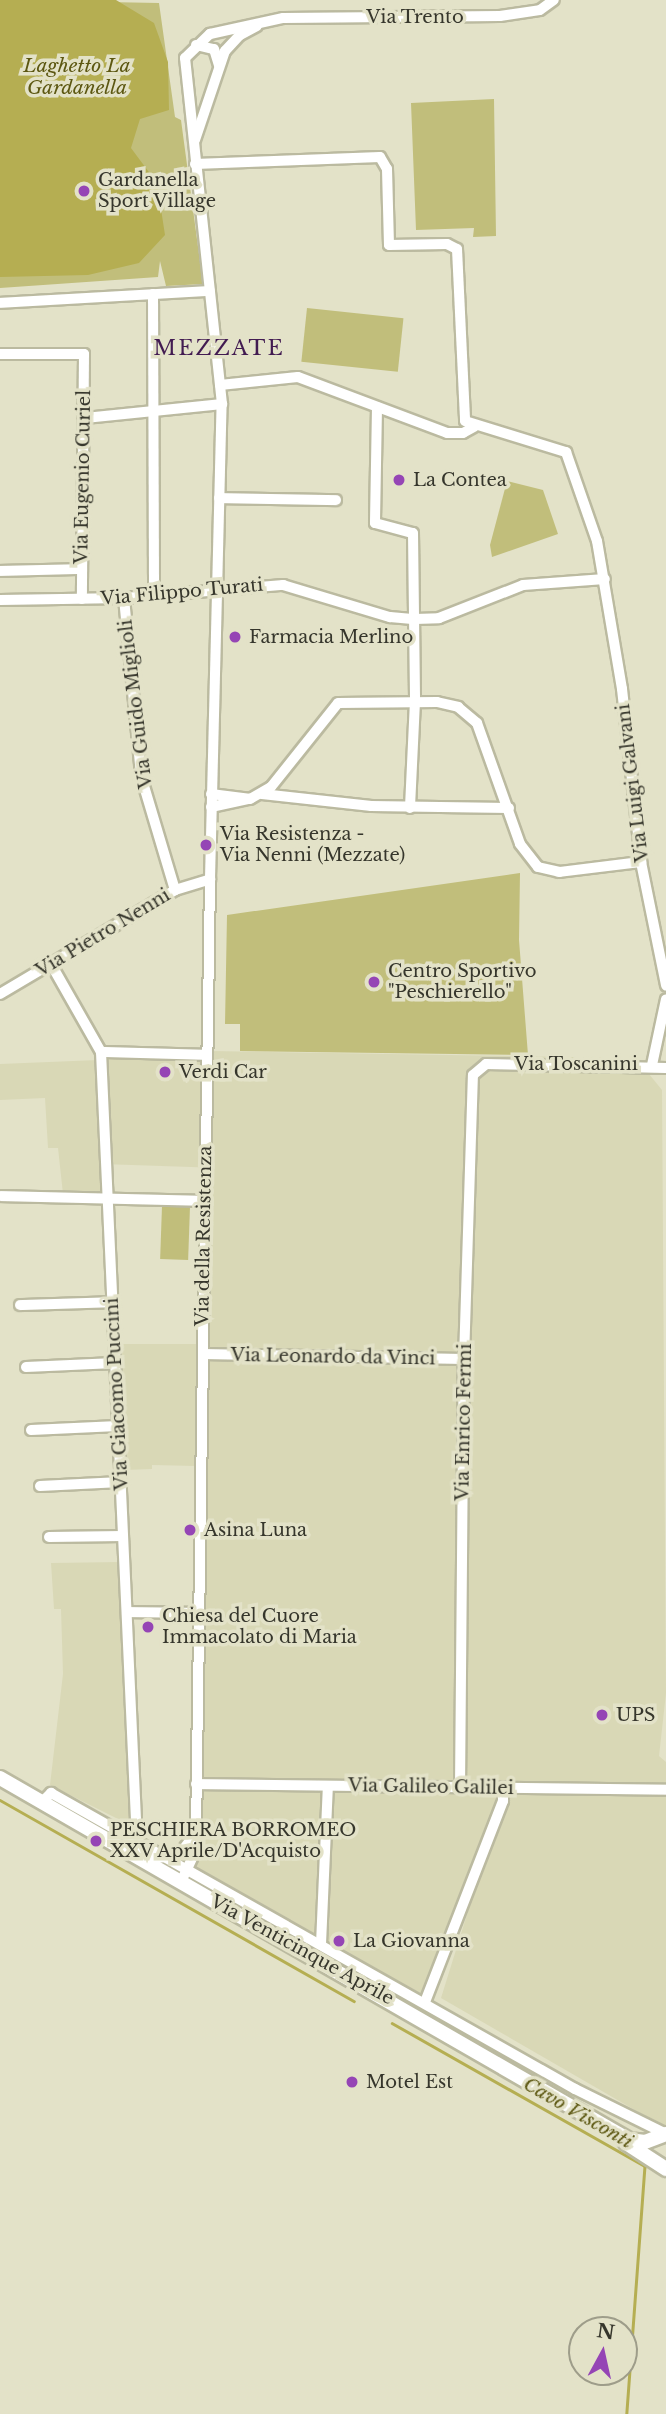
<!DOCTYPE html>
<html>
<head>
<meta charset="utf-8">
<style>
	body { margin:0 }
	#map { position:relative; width:666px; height:2414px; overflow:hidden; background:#e3e2c8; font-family:"Libre Baskerville",serif }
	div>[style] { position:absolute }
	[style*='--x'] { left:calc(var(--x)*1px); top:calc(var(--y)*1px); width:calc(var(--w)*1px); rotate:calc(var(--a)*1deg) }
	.built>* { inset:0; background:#d9d8b6; transform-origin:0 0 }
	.green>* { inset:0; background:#c1be7b; transform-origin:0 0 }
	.water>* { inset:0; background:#b5ae52 }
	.stream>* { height:2.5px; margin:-1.25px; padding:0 1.25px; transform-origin:1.25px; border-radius:1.25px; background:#b5ae52 }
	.roads { filter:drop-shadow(2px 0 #bbbaa0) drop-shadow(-2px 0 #bbbaa0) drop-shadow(0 2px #bbbaa0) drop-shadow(0 -2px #bbbaa0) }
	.street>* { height:10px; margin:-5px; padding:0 5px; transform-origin:5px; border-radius:5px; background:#fff }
	.secondary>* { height:14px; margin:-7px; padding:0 7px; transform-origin:7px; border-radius:7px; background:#fff }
	.dots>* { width:19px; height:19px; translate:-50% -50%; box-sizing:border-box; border:4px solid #e3e2c8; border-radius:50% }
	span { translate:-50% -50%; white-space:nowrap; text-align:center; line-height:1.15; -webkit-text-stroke:7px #e3e2c8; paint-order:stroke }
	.street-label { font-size:18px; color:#36362c }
	.poi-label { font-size:18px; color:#36362c }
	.left { translate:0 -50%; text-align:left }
	.water-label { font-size:19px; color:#5c5711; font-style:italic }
	.quarter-label { font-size:21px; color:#421b51; letter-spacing:2px }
	.north { position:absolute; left:568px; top:2316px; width:70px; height:70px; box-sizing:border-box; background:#e3e2c8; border:2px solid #9e9d8a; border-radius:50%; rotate:8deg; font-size:19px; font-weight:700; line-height:28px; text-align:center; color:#36362c }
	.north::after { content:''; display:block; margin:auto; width:24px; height:32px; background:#9545b5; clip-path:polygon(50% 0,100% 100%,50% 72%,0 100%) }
</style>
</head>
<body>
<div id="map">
	<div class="built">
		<i style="clip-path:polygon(210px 1051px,636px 1058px,662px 1090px,666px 1693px,659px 1756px,666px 1762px,666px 2128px,441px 1998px,499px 1812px,422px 1994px,339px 1954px,168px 1857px,178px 1856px,196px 1833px)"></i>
		<i style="left:105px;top:1055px;width:98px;height:109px;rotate:2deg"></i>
		<i style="clip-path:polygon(98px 1060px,105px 1196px,63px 1194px,58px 1148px,48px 1148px,45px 1098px,0 1100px,0 1064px)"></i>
		<i style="clip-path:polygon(120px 1344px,198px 1344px,196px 1466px,152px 1465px,152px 1469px,124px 1470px)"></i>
		<i style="clip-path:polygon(121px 1562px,132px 1818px,126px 1823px,50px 1785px,63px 1674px,61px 1609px,54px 1609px,51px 1563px)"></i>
	</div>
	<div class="green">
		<i style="clip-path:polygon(0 0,159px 3px,175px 117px,181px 120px,203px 284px,166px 286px,160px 261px,158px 277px,0 288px)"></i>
		<i style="clip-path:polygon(494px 99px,496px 236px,473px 237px,474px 228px,416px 230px,411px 103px)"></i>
		<i style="left:307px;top:308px;width:97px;height:54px;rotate:6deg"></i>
		<i style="clip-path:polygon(507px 481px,543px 490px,558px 534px,492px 557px,490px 545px)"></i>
		<i style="clip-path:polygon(520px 873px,519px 940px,528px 1055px,240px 1051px,240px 1024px,225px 1024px,227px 915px)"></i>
		<i style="left:162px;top:1206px;width:28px;height:53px;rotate:2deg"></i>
	</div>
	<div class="water">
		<i style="clip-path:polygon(0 0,116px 0,154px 23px,168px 62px,169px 110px,140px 119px,131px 148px,157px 183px,165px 235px,139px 263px,88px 275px,0 277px)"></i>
	</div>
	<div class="stream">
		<i style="--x:0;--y:1800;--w:407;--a:29.6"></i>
		<i style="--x:392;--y:2023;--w:291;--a:29.5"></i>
		<i style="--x:645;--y:2166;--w:249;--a:94.2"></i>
	</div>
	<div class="roads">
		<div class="street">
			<i style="--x:196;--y:45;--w:18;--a:13"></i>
			<i style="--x:214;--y:49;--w:17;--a:73"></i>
			<i style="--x:195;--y:140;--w:94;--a:-71.4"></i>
			<i style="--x:225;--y:51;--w:22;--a:-47"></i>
			<i style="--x:240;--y:35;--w:19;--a:-28"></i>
			<i style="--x:195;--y:164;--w:185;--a:-2.2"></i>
			<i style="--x:380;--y:157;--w:14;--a:60"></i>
			<i style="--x:387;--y:169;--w:76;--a:88.5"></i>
			<i style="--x:389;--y:245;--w:58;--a:-1"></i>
			<i style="--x:447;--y:244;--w:11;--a:27"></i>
			<i style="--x:457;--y:249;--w:172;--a:87.3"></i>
			<i style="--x:465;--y:421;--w:106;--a:17.1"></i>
			<i style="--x:566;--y:452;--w:94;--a:70.8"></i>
			<i style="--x:597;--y:541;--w:150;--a:80.4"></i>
			<i style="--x:622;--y:689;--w:174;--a:83.7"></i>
			<i style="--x:641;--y:862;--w:126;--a:78.5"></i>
			<i style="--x:153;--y:294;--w:301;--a:89.8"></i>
			<i style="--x:0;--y:303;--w:210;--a:-3.3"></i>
			<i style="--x:0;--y:354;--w:84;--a:0"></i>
			<i style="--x:84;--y:354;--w:245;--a:90.5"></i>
			<i style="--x:220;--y:385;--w:78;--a:-5.9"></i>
			<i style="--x:298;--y:377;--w:159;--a:20.6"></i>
			<i style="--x:447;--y:433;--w:16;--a:0"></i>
			<i style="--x:463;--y:433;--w:13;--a:-29"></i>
			<i style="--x:377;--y:407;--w:116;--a:91"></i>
			<i style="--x:375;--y:523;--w:39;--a:15"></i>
			<i style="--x:413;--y:533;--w:168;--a:89.3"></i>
			<i style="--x:415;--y:701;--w:107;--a:92.7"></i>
			<i style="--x:85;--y:418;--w:138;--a:-5.8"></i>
			<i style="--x:219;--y:498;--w:117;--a:1"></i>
			<i style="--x:0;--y:571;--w:82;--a:-1.4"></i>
			<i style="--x:124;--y:598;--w:179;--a:84.5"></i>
			<i style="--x:141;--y:776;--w:119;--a:73.4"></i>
			<i style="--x:0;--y:600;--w:124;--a:-0.9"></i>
			<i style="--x:124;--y:598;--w:160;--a:-4.7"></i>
			<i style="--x:283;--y:585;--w:112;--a:16.7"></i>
			<i style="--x:390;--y:617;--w:25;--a:5"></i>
			<i style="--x:415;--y:619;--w:24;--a:-2"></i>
			<i style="--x:439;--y:618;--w:90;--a:-21.4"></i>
			<i style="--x:523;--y:585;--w:82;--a:-4.2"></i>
			<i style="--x:211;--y:794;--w:38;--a:7"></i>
			<i style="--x:262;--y:794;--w:110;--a:6.3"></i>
			<i style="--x:371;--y:806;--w:138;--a:0.8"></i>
			<i style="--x:211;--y:807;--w:40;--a:-12"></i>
			<i style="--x:250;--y:799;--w:24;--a:-30"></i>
			<i style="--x:271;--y:787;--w:107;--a:-51.4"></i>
			<i style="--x:338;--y:703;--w:99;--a:-0.6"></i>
			<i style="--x:437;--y:702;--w:22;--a:13"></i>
			<i style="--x:458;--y:707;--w:25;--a:40"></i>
			<i style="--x:477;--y:723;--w:128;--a:70.4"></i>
			<i style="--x:520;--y:844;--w:29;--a:52"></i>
			<i style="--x:538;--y:867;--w:22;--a:13"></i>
			<i style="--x:559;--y:872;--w:83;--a:-7"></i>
			<i style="--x:51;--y:964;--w:101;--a:60.4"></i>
			<i style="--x:101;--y:1052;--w:769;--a:87.39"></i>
			<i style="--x:136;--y:1820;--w:18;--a:106"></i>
			<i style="--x:0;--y:994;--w:204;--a:-30.7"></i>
			<i style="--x:175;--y:890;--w:37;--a:-17"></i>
			<i style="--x:101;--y:1052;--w:106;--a:1.6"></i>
			<i style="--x:652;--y:1065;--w:67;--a:-78"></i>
			<i style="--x:1;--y:1196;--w:204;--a:1.4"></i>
			<i style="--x:20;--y:1305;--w:93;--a:-1.8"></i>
			<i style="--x:203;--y:1354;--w:261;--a:1.1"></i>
			<i style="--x:26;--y:1367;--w:89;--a:-2.6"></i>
			<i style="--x:31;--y:1430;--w:87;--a:-2.6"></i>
			<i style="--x:40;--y:1486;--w:81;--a:-2.8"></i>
			<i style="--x:49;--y:1537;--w:74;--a:-0.8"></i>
			<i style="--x:127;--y:1612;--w:72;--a:0.8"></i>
			<i style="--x:196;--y:1784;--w:470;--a:0.7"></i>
			<i style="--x:460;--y:1788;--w:429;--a:-89.5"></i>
			<i style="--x:464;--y:1359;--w:284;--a:-88.2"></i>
			<i style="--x:473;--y:1075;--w:17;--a:-40"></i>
			<i style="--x:486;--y:1064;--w:180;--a:1.3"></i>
			<i style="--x:42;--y:1802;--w:13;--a:-45"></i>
			<i style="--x:51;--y:1793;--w:602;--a:29.46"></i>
			<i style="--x:575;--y:2089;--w:99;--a:26.3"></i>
			<i style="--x:138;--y:1853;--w:18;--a:16"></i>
			<i style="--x:155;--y:1858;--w:23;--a:-5"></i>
			<i style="--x:178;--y:1856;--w:28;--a:-52"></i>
			<i style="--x:181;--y:1882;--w:26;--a:-65"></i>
			<i style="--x:192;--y:1858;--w:25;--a:-81"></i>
			<i style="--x:196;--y:1833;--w:954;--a:-89.16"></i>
			<i style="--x:210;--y:879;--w:475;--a:-88.6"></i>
			<i style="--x:222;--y:404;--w:348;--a:-96.1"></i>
			<i style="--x:185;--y:58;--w:35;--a:-44"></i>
			<i style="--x:210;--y:34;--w:75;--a:-12.4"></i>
			<i style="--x:283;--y:18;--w:217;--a:-0.5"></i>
			<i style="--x:500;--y:16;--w:40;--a:-8.5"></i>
			<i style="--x:540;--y:10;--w:17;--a:-36"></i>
			<i style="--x:321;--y:1944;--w:158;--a:-87.5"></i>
			<i style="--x:425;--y:2002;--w:216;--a:-68.8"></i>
			<i style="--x:503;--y:1801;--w:13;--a:-90"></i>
		</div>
		<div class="secondary">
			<i style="--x:0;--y:1778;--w:726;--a:29.92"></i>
			<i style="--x:629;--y:2140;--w:16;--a:7"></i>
			<i style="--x:645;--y:2142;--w:22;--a:-21"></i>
			<i style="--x:626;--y:2143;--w:48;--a:33"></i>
		</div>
	</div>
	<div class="dots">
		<i style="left:84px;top:191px;background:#9545b5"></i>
		<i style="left:399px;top:480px;background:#9545b5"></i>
		<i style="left:235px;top:637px;background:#9545b5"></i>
		<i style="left:206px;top:845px;background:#9545b5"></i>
		<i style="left:374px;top:982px;background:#9545b5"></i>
		<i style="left:165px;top:1072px;background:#9545b5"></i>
		<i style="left:190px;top:1530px;background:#9545b5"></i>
		<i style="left:148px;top:1627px;background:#9545b5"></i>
		<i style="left:602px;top:1715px;background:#9545b5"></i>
		<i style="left:96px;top:1841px;background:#9545b5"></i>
		<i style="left:339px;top:1941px;background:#9545b5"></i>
		<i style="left:352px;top:2082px;background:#9545b5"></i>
	</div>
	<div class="street-label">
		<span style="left:415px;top:17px">Via Trento</span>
		<span style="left:83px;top:477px;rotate:-89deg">Via Eugenio Curiel</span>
		<span style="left:182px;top:592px;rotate:-5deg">Via Filippo Turati</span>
		<span style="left:136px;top:704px;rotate:-97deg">Via Guido Miglioli</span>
		<span style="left:633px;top:783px;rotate:-97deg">Via Luigi Galvani</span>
		<span style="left:103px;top:933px;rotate:-31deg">Via Pietro Nenni</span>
		<span style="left:576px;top:1064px">Via Toscanini</span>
		<span style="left:204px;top:1236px;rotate:-89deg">Via della Resistenza</span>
		<span style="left:333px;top:1357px;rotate:1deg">Via Leonardo da Vinci</span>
		<span style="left:117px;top:1394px;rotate:-93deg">Via Giacomo Puccini</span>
		<span style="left:464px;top:1422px;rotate:-89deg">Via Enrico Fermi</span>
		<span style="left:431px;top:1787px;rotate:1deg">Via Galileo Galilei</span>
		<span style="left:302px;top:1950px;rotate:29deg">Via Venticinque Aprile</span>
	</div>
	<div class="poi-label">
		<span class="left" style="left:98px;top:191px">Gardanella<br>Sport Village</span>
		<span class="left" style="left:413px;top:480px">La Contea</span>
		<span class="left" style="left:249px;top:637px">Farmacia Merlino</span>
		<span class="left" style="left:220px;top:845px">Via Resistenza -<br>Via Nenni (Mezzate)</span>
		<span class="left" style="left:388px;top:982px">Centro Sportivo<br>"Peschierello"</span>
		<span class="left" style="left:179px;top:1072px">Verdi Car</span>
		<span class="left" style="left:204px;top:1530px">Asina Luna</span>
		<span class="left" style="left:162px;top:1627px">Chiesa del Cuore<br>Immacolato di Maria</span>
		<span class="left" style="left:616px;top:1715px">UPS</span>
		<span class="left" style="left:110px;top:1841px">PESCHIERA BORROMEO<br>XXV Aprile/D'Acquisto</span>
		<span class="left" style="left:353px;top:1941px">La Giovanna</span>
		<span class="left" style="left:366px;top:2082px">Motel Est</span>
	</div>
	<div class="water-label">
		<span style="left:77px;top:77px">Laghetto La<br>Gardanella</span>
		<span style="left:578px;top:2113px;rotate:30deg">Cavo Visconti</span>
	</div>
	<div class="quarter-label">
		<span style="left:219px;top:348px">MEZZATE</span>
	</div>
	<div class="north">N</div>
</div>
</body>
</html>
